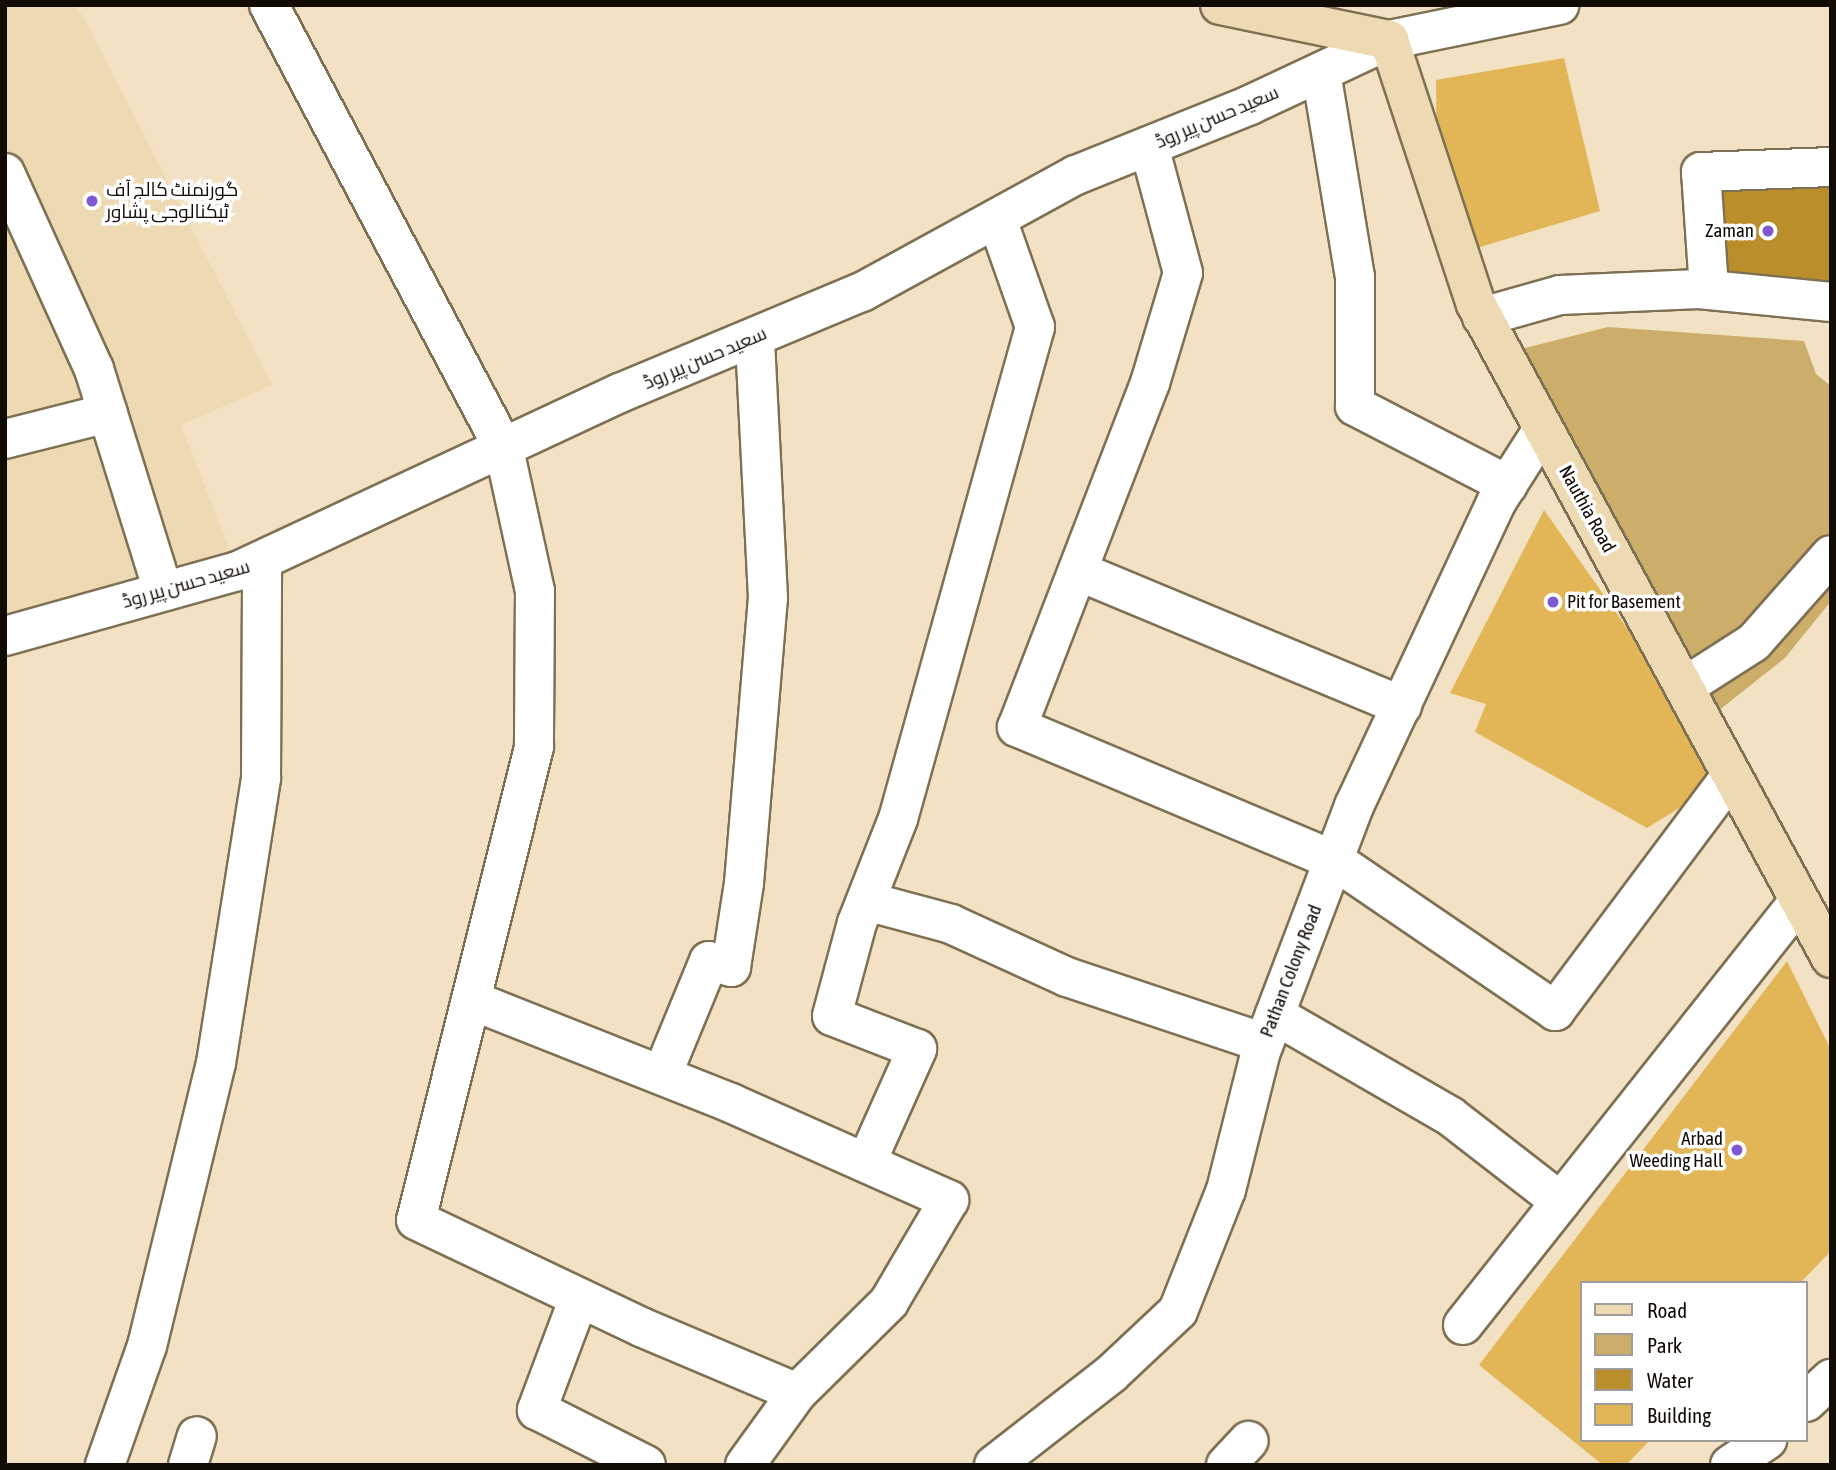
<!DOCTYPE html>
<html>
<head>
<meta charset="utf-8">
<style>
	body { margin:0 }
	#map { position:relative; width:1836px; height:1470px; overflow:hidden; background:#f2e2c3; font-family:"Asap Condensed",Cairo,sans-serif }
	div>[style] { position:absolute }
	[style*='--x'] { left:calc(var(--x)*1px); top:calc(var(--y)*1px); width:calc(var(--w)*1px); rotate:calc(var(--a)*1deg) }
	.built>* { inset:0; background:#eddab3 }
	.green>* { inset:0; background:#cdad6a }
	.water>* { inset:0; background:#ba8f2b }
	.building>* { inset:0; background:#e2b657 }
	.roads { filter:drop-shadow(2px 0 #7e7053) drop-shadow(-2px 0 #7e7053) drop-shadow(0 2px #7e7053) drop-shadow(0 -2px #7e7053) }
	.minor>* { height:38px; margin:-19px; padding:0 19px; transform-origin:19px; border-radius:19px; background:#fff }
	.major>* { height:38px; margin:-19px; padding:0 19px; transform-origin:19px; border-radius:19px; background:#eedab2 }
	.dots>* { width:19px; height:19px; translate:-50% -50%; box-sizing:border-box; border:4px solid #fff; border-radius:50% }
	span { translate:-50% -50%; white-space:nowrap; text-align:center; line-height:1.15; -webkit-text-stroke:7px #fff; paint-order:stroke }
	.street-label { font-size:19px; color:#100b03 }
	.poi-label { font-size:19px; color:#100b03 }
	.left { translate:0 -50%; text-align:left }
	.right { translate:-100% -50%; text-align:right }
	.frame { position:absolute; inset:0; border:7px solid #100b03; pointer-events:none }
	.legend { position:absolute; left:1580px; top:1281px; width:228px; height:161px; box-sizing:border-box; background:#fff; border:2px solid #9f9d9a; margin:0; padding:9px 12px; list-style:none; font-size:21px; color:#100b03 }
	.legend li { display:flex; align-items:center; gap:14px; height:35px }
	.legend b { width:35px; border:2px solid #9f9d9a }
</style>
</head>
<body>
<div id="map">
	<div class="built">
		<i style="clip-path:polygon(5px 5px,75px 5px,84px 18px,272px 385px,181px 425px,238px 571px,5px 632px)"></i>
	</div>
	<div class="green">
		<i style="clip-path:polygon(1608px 327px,1804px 341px,1816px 374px,1831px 386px,1831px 601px,1785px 658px,1713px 715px,1513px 351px)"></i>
	</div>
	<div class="water">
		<i style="clip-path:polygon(1831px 167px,1831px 297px,1709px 289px,1701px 172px)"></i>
	</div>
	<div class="building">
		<i style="clip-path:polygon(1564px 58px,1600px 211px,1467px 251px,1437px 167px,1436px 80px)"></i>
		<i style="clip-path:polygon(1544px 510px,1731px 776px,1647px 828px,1475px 732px,1486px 704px,1450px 693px)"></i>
		<i style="clip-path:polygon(1787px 961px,1831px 1050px,1831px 1251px,1800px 1283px,1582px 1283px,1582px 1440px,1650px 1440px,1626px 1465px,1603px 1465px,1479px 1365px)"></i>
	</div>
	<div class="roads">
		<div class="minor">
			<i style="--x:269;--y:5;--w:502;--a:62.11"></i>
			<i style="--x:504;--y:449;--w:145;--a:77.7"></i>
			<i style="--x:535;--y:591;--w:156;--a:90.4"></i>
			<i style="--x:534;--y:747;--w:487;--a:104"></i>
			<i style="--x:416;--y:1220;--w:249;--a:25.4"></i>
			<i style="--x:641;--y:1327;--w:169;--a:22.9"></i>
			<i style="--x:797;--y:1393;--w:89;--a:125.8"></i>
			<i style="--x:1321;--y:72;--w:208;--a:80.6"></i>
			<i style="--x:1355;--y:277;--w:129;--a:90"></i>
			<i style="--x:1355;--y:406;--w:172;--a:27.3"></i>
			<i style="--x:1149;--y:146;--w:131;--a:75"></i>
			<i style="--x:1183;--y:273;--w:115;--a:106.7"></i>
			<i style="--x:1150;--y:383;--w:369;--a:111.1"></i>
			<i style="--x:1017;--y:727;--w:344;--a:22.8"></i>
			<i style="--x:1334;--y:860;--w:268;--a:34.3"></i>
			<i style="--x:1555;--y:1011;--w:294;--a:-53.2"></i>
			<i style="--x:5;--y:173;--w:215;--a:65.6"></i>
			<i style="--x:94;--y:369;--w:232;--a:72.7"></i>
			<i style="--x:1709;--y:289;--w:117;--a:-93.9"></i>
			<i style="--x:1701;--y:172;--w:130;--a:-2.2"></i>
			<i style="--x:1482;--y:317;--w:81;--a:-15.8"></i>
			<i style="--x:1560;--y:295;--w:139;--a:-2.5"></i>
			<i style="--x:1699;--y:289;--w:133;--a:5.6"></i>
			<i style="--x:5;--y:439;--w:106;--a:-14.2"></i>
			<i style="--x:1078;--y:571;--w:351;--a:22.6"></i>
			<i style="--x:5;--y:636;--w:242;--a:-15.6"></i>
			<i style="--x:238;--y:571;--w:421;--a:-25"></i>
			<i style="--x:620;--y:393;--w:262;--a:-22.7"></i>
			<i style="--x:862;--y:292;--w:244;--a:-28.7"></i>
			<i style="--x:1076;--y:175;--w:188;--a:-21.9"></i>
			<i style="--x:1250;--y:105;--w:153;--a:-25.1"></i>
			<i style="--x:1389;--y:40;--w:174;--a:-11.6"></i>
			<i style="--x:1684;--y:687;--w:83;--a:-32.7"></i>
			<i style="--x:1754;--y:642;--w:116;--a:-48.5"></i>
			<i style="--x:866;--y:901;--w:88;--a:15.1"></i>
			<i style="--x:951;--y:924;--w:128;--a:24.6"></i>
			<i style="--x:1067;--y:977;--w:208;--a:18.5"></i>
			<i style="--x:471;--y:1000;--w:280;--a:21.6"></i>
			<i style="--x:731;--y:1103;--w:239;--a:24"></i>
			<i style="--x:949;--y:1200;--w:118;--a:120.5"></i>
			<i style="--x:889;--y:1302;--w:129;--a:135.3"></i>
			<i style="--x:1275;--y:1015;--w:202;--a:30"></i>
			<i style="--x:1450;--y:1116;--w:140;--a:37.8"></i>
			<i style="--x:662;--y:1075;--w:123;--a:-67.6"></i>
			<i style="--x:709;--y:961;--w:23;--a:15"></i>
			<i style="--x:731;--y:967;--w:85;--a:-81.2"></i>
			<i style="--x:744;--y:883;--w:286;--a:-85.2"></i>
			<i style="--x:768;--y:598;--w:261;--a:-92.9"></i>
			<i style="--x:867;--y:1161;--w:123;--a:-65.9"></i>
			<i style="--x:917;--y:1049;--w:91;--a:-158.8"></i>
			<i style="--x:832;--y:1016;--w:96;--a:-75"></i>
			<i style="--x:857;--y:923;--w:112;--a:-68.5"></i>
			<i style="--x:898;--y:819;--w:511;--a:-74.44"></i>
			<i style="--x:1035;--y:327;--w:114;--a:-109.4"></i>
			<i style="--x:579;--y:1298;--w:120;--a:110.6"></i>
			<i style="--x:537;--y:1410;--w:122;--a:26.8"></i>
			<i style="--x:1463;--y:1325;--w:541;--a:-51.6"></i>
			<i style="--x:1806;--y:1402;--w:34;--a:-43"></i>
			<i style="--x:105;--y:1465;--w:126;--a:-70.6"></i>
			<i style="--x:147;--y:1346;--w:291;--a:-76.3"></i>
			<i style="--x:216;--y:1063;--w:289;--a:-81"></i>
			<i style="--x:261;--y:778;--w:217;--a:-89.7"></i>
			<i style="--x:188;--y:1465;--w:30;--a:-73"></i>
			<i style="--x:994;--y:1465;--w:148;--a:-37.9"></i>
			<i style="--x:1111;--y:1374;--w:92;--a:-43.2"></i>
			<i style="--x:1178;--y:1311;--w:130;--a:-68.4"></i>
			<i style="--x:1226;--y:1190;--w:143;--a:-75.9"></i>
			<i style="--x:1261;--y:1051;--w:262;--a:-69.2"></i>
			<i style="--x:1354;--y:806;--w:337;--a:-64.9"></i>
			<i style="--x:1497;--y:501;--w:85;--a:-57.4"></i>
			<i style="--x:1226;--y:1465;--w:33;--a:-47"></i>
			<i style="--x:1730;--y:1465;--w:45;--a:-34"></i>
		</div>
		<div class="major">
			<i style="--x:1220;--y:5;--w:173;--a:11.7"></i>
			<i style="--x:1389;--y:40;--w:278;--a:71.8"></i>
			<i style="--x:1476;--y:304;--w:744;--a:61.51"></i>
		</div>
	</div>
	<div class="dots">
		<i style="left:92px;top:201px;background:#7f59d3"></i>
		<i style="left:1768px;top:231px;background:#7f59d3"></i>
		<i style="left:1553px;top:602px;background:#7f59d3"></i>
		<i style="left:1737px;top:1150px;background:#7f59d3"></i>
	</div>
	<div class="street-label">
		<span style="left:1217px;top:117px;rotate:-23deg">سعید حسن پیر روڈ</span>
		<span style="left:705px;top:358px;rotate:-23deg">سعید حسن پیر روڈ</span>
		<span style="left:1587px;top:509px;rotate:61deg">Nauthia Road</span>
		<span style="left:186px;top:584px;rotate:-16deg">سعید حسن پیر روڈ</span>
		<span style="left:1291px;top:971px;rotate:-69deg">Pathan Colony Road</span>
	</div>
	<div class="poi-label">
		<span class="left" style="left:106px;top:201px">گورنمنٹ کالج آف<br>ٹیکنالوجی پشاور</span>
		<span class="right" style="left:1754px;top:231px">Zaman</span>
		<span class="left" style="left:1567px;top:602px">Pit for Basement</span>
		<span class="right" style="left:1723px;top:1150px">Arbad<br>Weeding Hall</span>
	</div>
	<div class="frame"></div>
	<ul class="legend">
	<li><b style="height:9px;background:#eedab2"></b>Road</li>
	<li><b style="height:19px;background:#cdad6a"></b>Park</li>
	<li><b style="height:19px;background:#ba8f2b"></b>Water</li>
	<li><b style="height:19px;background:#e2b657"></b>Building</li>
	</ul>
</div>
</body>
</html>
